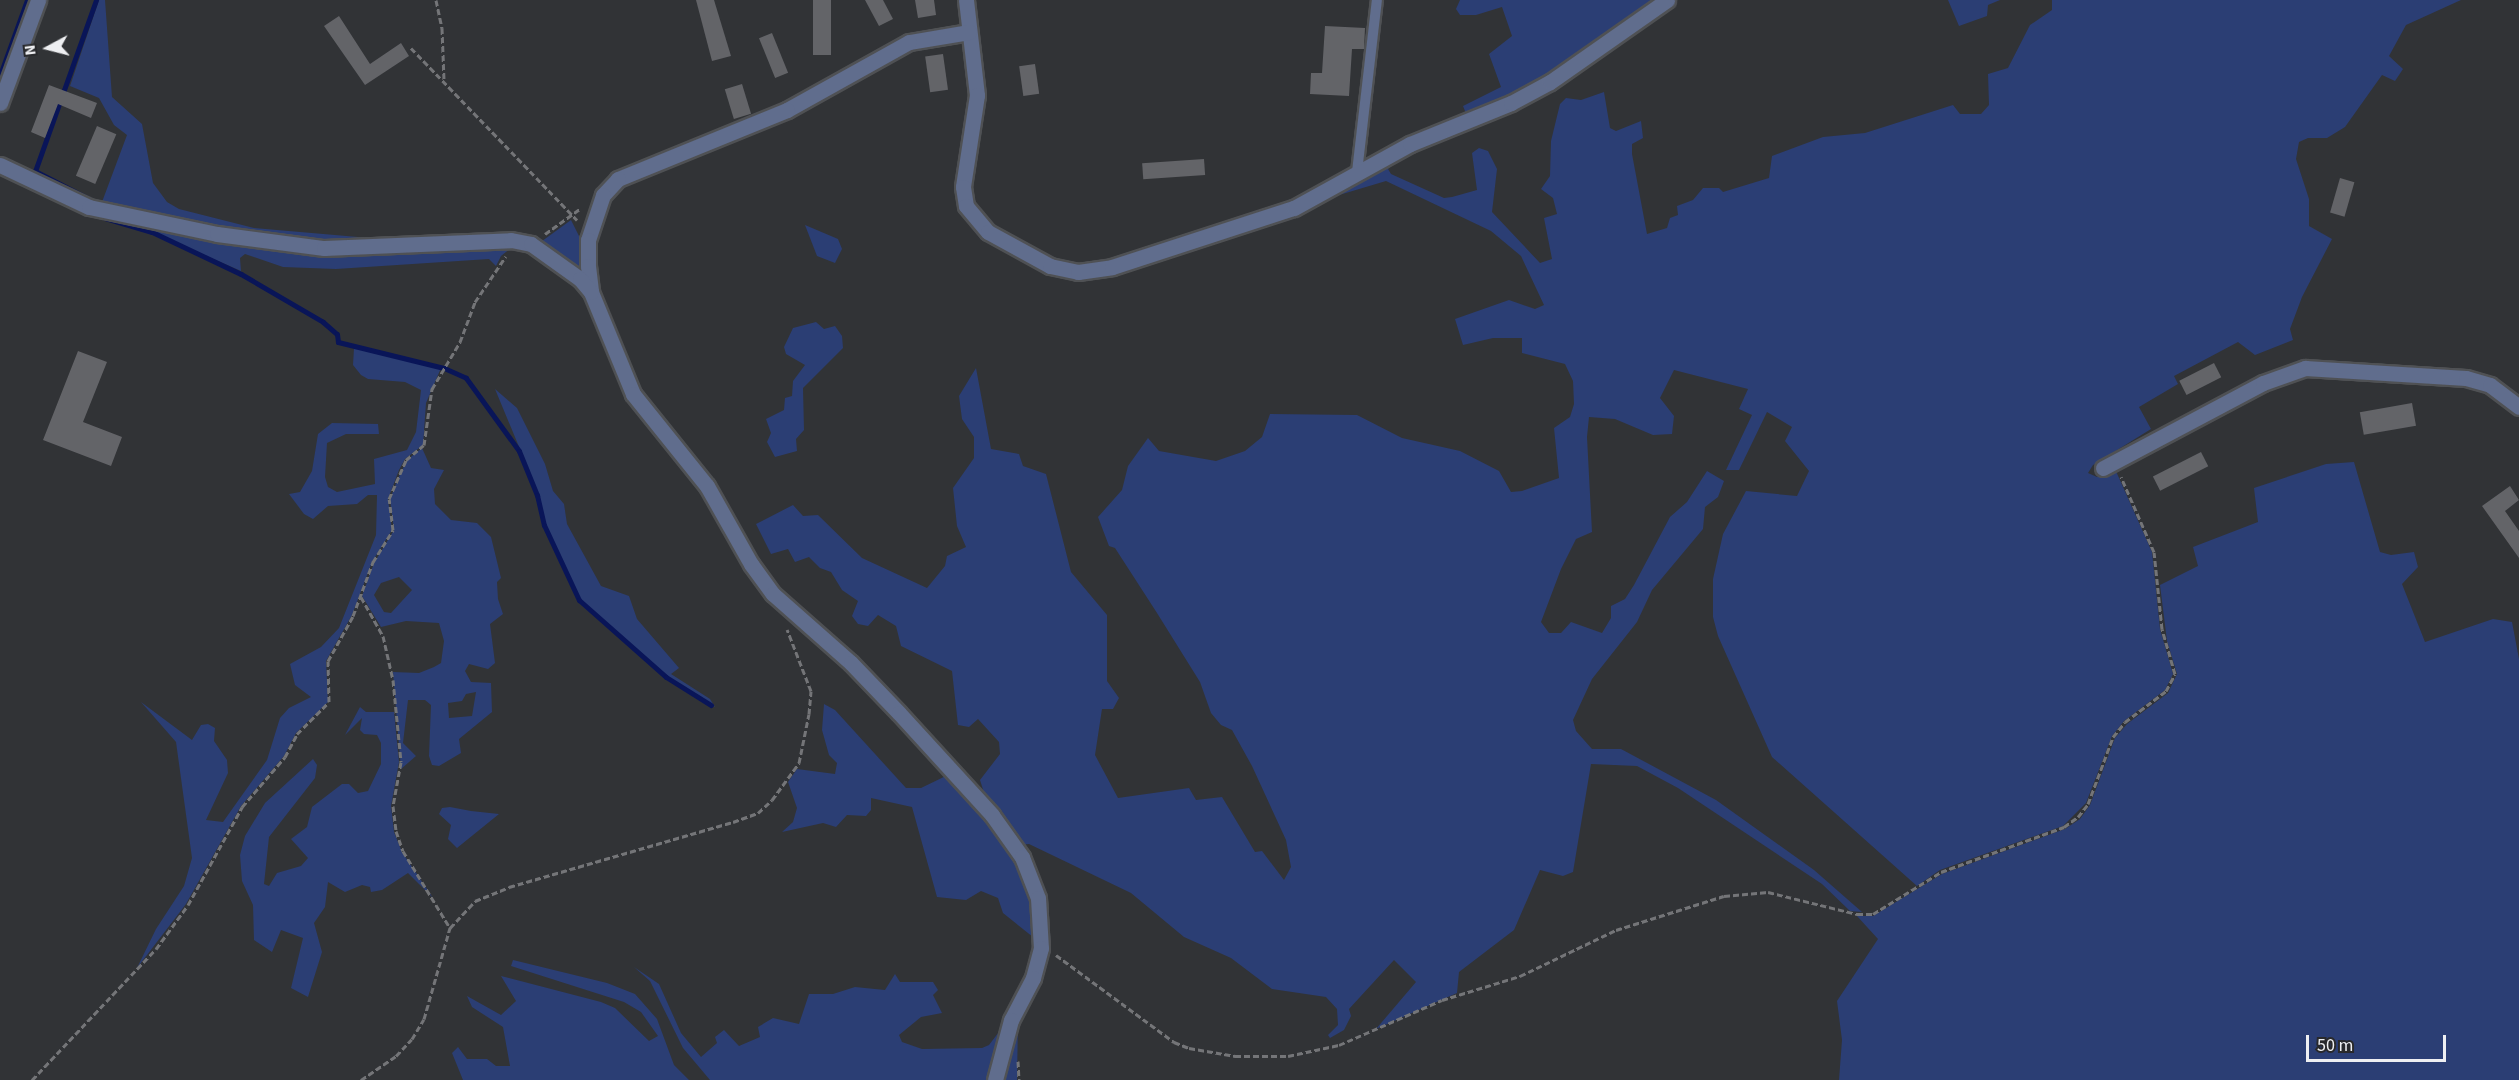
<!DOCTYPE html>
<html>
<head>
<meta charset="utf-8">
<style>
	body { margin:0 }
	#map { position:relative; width:2519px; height:1080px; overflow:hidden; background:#313336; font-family:"Source Sans 3",sans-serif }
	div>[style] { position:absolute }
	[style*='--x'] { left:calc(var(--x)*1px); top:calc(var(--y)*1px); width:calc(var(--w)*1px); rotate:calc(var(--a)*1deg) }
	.green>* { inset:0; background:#2b3e74 }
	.stream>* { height:5px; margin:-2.5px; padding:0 2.5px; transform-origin:2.5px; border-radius:2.5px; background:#091558 }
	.building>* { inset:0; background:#636468; transform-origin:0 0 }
	.path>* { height:3px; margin-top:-1.5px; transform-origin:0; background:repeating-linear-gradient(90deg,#747578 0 6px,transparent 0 9px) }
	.roads { filter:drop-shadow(2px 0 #4f5154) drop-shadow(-2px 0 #4f5154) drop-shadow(0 2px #4f5154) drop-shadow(0 -2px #4f5154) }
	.lane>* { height:10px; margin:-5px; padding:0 5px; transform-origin:5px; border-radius:5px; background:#606d8d }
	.street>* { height:15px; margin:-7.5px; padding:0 7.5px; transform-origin:7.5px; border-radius:7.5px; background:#606d8d }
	span { translate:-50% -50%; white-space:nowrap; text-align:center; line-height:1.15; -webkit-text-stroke:6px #28292c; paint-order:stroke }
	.north { position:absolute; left:18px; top:18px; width:60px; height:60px; -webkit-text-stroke:4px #28292c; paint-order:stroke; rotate:263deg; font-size:16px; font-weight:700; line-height:24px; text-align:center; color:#eeeff2 }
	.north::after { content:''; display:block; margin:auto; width:21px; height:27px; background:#eeeff2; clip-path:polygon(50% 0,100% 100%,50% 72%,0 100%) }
	.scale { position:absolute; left:2306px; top:1035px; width:140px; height:27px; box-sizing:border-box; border:3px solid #eeeff2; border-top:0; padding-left:8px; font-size:18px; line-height:21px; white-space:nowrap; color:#eeeff2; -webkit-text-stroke:4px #28292c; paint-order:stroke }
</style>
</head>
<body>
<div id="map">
	<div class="green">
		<i style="clip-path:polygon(99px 0,105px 0,112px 97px,142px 124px,153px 183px,167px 202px,179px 209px,254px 228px,427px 243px,363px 245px,228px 232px,105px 208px,102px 202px,127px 135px,114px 125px,99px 98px,70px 86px)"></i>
		<i style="clip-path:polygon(1460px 0,1652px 0,1546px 80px,1467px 116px,1463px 106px,1501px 87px,1489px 54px,1512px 36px,1502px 7px,1476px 15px,1460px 15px,1456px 9px)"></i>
		<i style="clip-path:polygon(1948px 0,2000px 0,1988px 5px,1987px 16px,1959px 26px)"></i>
		<i style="clip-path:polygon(2052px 0,2461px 0,2406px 25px,2389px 56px,2403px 69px,2395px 81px,2382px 75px,2345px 127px,2327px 138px,2308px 138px,2299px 142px,2296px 159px,2309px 199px,2309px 226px,2332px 239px,2302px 297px,2290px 329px,2293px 340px,2255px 355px,2238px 342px,2174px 376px,2178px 384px,2139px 407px,2151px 429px,2093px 465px,2088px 473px,2097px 477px,2115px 469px,2152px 552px,2160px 629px,2173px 674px,2165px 690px,2124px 721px,2112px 736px,2086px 803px,2063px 826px,1940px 870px,1917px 886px,1772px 757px,1718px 636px,1713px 617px,1713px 579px,1723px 534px,1746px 491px,1797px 496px,1809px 471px,1785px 441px,1792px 427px,1767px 412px,1739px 470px,1726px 470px,1752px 415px,1739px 409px,1748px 389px,1674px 370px,1660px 398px,1674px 416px,1672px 434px,1653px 435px,1615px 419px,1589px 417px,1587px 437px,1592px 532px,1576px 539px,1561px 569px,1541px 622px,1549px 633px,1561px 633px,1571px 622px,1602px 633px,1611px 618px,1611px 606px,1625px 599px,1634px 585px,1670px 517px,1687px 502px,1707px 471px,1724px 481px,1718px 497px,1705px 507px,1703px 529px,1652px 590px,1637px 622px,1592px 679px,1573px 720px,1576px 731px,1592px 749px,1621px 749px,1716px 800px,1814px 870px,1862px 912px,1850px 911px,1822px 884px,1678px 788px,1637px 766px,1591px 764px,1573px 872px,1563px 876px,1540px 870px,1514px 930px,1459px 972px,1457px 993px,1376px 1029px,1416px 982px,1394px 960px,1349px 1009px,1351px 1016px,1344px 1030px,1330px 1038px,1328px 1035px,1338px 1025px,1337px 1009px,1326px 997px,1272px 989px,1231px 958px,1184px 937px,1131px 893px,1029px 844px,1020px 845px,986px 799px,980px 780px,1000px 754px,999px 742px,978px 719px,969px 727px,958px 725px,952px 671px,901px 646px,896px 626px,878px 615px,868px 626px,858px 624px,852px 616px,858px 601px,842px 590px,831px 572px,820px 568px,809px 557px,795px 562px,788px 549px,771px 554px,756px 524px,793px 505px,803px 516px,818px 515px,862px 558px,927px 588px,945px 566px,947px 556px,966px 547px,957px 526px,953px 488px,974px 458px,974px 437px,962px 419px,959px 396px,976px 368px,991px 449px,1019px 454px,1023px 466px,1046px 474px,1071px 572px,1107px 615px,1107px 681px,1119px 698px,1113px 709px,1102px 709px,1095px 755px,1118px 798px,1189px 788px,1196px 800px,1222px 797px,1255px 852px,1262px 851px,1284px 880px,1291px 867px,1286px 840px,1252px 766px,1232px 730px,1221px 725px,1211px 713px,1200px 682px,1157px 613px,1115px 548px,1109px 546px,1098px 517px,1122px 490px,1128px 466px,1148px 438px,1159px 451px,1216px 461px,1245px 451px,1262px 437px,1270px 414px,1357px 415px,1402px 438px,1460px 451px,1499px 471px,1511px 492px,1522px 491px,1559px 478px,1554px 428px,1570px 417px,1574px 404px,1573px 381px,1565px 364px,1522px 353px,1522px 338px,1493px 338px,1463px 345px,1455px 319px,1509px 300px,1535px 309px,1544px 305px,1521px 256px,1491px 231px,1386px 181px,1329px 198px,1409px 148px,1388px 169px,1391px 174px,1444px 198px,1452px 197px,1477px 190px,1472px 153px,1479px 148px,1488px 151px,1497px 169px,1492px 212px,1540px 263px,1552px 259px,1544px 218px,1557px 214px,1553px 198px,1541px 189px,1550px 176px,1551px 141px,1560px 104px,1566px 98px,1581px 100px,1604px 92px,1610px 128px,1616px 131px,1641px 121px,1643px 138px,1632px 144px,1632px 154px,1647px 234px,1667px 228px,1670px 218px,1678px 215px,1677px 206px,1693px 200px,1703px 188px,1719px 188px,1723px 192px,1769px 178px,1772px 156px,1823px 137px,1865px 133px,1953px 105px,1960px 114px,1981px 114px,1989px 105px,1988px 74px,2008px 68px,2030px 25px,2052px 10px)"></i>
		<i style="clip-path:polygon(571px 220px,583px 244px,584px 277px,538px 244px)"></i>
		<i style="clip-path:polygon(128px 222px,261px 245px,511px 248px,501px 256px,496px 266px,489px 259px,336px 269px,283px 267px,245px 254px,240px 258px,241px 271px)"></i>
		<i style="clip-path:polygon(805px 225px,838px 239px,842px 249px,835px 263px,817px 256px)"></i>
		<i style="clip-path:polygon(816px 322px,824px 329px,835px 326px,842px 336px,843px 348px,803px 388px,804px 430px,796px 439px,797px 451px,775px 457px,767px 442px,771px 433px,766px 419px,784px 410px,785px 398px,792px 396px,793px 381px,805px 365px,786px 354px,784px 347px,793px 328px)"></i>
		<i style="clip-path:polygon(354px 348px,441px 368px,426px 403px,423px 445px,405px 459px,399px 470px,388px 499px,392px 530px,372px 562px,352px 615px,326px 661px,328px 702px,296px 733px,284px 756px,241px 806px,186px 904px,137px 968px,156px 929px,184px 886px,192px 858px,176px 742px,141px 702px,192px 740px,201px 725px,208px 724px,215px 728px,214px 741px,227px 760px,228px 773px,206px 820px,223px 822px,267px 760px,280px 718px,289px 708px,311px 697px,295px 685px,290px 664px,321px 647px,339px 628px,376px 535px,377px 495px,368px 495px,357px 504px,328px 506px,313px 519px,304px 514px,289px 494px,300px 492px,312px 471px,318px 434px,332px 423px,378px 424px,379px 434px,346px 434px,327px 443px,325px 477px,328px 487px,337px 492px,375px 484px,374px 459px,407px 450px,416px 432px,421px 390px,405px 382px,368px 379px,361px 375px,353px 365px)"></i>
		<i style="clip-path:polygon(495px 389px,517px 408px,545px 464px,553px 491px,564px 504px,567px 524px,601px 586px,629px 596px,637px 619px,679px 668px,671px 674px,710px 699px,715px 707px,666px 677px,580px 600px,545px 524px,539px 495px)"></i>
		<i style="clip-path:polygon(evenodd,422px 448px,431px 468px,444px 470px,434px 489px,435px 504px,451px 520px,477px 523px,491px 537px,501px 578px,497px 582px,498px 599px,503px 614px,490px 624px,495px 663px,488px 669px,469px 664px,465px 671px,471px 682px,491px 683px,492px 712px,459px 739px,461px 753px,439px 766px,432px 765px,429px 756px,431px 705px,425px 700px,408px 700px,403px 743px,416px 756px,401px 769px,393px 672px,419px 673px,434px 667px,441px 663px,444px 641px,439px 623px,406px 621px,381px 627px,362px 596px,374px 563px,394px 530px,390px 499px,397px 481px,407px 460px,422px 448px,399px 577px,412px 590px,391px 613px,384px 612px,374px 595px,381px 583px,399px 577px,422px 448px,476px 692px,472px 716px,449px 718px,448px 703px,462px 701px,466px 694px,476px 692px)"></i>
		<i style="clip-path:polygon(2354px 462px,2380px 552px,2391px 555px,2414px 552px,2418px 567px,2402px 584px,2425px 642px,2493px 619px,2512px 622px,2519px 659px,2519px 1080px,1839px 1080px,1842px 1040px,1837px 1001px,1878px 939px,1857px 916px,1873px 916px,1942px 874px,2065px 829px,2080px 819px,2090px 805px,2115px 738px,2127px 724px,2168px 693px,2177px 674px,2167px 641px,2160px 585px,2198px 566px,2193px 547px,2258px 522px,2254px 488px,2326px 464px)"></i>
		<i style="clip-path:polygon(824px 704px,835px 710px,906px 788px,921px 788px,952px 773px,967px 789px,1028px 879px,1038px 941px,1003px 913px,998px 898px,981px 891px,966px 900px,937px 897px,912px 807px,871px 798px,871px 810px,866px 816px,847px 815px,836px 827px,823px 823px,782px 832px,793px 822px,797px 808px,788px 782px,797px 769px,835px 774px,837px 763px,829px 755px,822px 730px)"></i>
		<i style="clip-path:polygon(360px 707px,366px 712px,394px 712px,399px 762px,391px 806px,394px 832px,402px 852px,433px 898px,408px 873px,382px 890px,371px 892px,370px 887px,362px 885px,345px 892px,328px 882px,325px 907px,314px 923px,322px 952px,308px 997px,291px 988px,303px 938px,281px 930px,272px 952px,254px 940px,253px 905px,242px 881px,240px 855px,245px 836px,265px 803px,313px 759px,317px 765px,315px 778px,269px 837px,264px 884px,269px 886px,277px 873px,301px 866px,308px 858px,291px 839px,307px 827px,312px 807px,342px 784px,349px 784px,358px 793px,368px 791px,381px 764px,381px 743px,377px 735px,364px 734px,360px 730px,362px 718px,345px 735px)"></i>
		<i style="clip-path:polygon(450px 807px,471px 811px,499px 814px,457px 848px,448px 839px,451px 825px,439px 814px,442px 808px)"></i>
		<i style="clip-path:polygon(513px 960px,607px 983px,635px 994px,657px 1019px,674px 1065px,689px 1080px,463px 1080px,452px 1053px,458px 1047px,467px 1059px,487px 1059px,496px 1066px,510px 1066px,503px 1027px,472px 1007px,467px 996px,501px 1015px,516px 1001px,501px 976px,601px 1002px,615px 1008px,649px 1041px,658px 1036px,641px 1012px,624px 1002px,511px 966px)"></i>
		<i style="clip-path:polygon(634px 967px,659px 984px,681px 1033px,701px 1057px,717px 1043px,715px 1037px,724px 1030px,739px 1046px,760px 1037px,758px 1027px,773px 1018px,799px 1024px,809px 994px,833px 994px,855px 987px,885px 990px,895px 974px,900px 982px,933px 982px,938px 990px,933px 995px,942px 1013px,921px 1017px,899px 1035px,902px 1042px,922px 1049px,982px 1048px,989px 1045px,1005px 1024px,988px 1080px,710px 1080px,683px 1048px,650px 981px)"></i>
		<i style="clip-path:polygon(1018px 1019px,1017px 1080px,999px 1080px)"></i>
	</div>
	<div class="stream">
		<i style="--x:96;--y:0;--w:182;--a:109.6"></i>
		<i style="--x:35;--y:171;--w:72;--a:27.3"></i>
		<i style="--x:0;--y:75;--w:80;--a:-70.2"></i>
		<i style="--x:105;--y:218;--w:49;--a:16.6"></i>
		<i style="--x:152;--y:232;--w:98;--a:25.3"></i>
		<i style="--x:241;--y:274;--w:95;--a:30.3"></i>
		<i style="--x:323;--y:322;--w:18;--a:41"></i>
		<i style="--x:337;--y:334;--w:8;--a:83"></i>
		<i style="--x:338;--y:342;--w:109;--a:13.8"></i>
		<i style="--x:444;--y:368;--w:24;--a:24"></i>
		<i style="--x:466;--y:378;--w:90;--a:54"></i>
		<i style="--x:519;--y:451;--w:48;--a:67.8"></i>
		<i style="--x:537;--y:495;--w:31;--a:77"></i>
		<i style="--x:544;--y:525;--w:83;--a:65"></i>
		<i style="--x:579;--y:600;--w:116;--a:41.5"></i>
		<i style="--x:666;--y:677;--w:53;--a:31.9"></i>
	</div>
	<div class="building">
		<i style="clip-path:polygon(696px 0,714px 0,731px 56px,712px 61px)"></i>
		<i style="left:813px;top:0;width:18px;height:55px"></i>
		<i style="clip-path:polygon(865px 0,883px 0,893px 19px,879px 26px)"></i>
		<i style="clip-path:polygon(915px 0,934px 0,936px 15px,918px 18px)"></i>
		<i style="clip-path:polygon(339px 16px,370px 64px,401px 43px,409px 56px,365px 85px,324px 26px)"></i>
		<i style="clip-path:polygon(1325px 26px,1365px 28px,1364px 49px,1352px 49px,1349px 96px,1310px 94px,1311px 73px,1322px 73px)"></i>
		<i style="left:772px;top:33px;width:43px;height:14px;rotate:68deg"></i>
		<i style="left:943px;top:54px;width:36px;height:18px;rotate:82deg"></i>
		<i style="left:1035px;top:64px;width:30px;height:16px;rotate:82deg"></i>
		<i style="left:742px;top:84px;width:31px;height:18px;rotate:73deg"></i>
		<i style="clip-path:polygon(49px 85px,97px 103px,91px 118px,58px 104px,45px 138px,31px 132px)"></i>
		<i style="left:97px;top:126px;width:21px;height:54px;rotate:23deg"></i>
		<i style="left:1204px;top:159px;width:16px;height:62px;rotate:86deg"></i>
		<i style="left:2340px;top:178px;width:15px;height:36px;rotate:16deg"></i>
		<i style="clip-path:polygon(78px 351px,107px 362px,83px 422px,122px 437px,111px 466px,43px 440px)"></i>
		<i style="left:2214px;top:363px;width:16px;height:39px;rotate:63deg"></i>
		<i style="left:2412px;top:403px;width:23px;height:53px;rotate:80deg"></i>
		<i style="left:2201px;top:452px;width:16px;height:54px;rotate:63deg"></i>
		<i style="clip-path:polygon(2510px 486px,2519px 500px,2505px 511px,2519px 531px,2519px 558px,2482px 506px)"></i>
	</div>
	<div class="path">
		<i style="--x:436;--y:0;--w:29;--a:78"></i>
		<i style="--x:442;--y:28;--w:52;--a:87.8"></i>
		<i style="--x:411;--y:48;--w:239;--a:46"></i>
		<i style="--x:545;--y:234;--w:44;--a:-35.8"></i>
		<i style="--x:361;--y:597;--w:45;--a:60.6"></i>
		<i style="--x:383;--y:636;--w:45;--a:77.2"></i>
		<i style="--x:393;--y:680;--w:82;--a:84.4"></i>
		<i style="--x:401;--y:762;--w:45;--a:100.3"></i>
		<i style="--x:393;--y:806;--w:25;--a:83"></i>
		<i style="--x:396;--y:831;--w:21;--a:71"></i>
		<i style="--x:403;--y:851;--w:90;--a:58.6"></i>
		<i style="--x:1056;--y:955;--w:147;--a:36.4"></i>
		<i style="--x:1174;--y:1042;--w:16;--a:22"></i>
		<i style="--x:1189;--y:1048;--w:47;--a:9.9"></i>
		<i style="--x:1235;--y:1056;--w:53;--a:0"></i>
		<i style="--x:1288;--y:1056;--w:52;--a:-12.2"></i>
		<i style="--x:1339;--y:1045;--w:112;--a:-23.6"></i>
		<i style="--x:1442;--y:1000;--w:82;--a:-17.1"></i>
		<i style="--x:1520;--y:976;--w:106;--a:-25.6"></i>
		<i style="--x:1616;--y:930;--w:113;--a:-17.5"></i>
		<i style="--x:1724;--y:896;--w:44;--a:-5.2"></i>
		<i style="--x:1768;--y:892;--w:92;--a:13.9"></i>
		<i style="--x:1857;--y:914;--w:16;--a:0"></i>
		<i style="--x:1873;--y:914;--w:80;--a:-31.7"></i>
		<i style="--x:1941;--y:872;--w:131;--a:-20.1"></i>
		<i style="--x:2064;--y:827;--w:17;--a:-36"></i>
		<i style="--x:2078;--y:817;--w:16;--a:-52"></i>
		<i style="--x:2088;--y:804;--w:72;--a:-69.5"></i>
		<i style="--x:2113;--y:737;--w:19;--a:-51"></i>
		<i style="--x:2125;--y:722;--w:51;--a:-37.1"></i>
		<i style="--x:2166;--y:691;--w:19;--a:-62"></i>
		<i style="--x:2175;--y:674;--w:47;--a:-106.1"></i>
		<i style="--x:2162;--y:629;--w:77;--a:-95.9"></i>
		<i style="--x:2154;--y:552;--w:82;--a:-113.7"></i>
		<i style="--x:1018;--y:1061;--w:19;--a:87"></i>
		<i style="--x:32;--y:1080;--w:180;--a:-46.6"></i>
		<i style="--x:156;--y:949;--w:54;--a:-54"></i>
		<i style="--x:188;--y:905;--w:112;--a:-61.1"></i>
		<i style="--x:242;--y:807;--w:66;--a:-49.3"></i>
		<i style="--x:285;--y:757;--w:26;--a:-62"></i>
		<i style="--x:297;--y:734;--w:45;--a:-45"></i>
		<i style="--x:329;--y:702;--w:41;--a:-91.4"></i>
		<i style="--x:328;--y:661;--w:51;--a:-60.9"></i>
		<i style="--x:353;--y:616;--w:58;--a:-69.7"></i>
		<i style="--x:373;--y:562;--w:38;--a:-58"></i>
		<i style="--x:393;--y:530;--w:31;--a:-97"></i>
		<i style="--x:389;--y:499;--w:43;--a:-66.4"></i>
		<i style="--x:406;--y:460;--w:23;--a:-40"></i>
		<i style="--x:424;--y:445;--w:57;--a:-81.9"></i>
		<i style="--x:432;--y:389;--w:55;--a:-59.2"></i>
		<i style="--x:460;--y:342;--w:43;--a:-69.4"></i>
		<i style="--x:475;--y:302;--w:55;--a:-56"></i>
		<i style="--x:361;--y:1080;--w:42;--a:-34.4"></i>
		<i style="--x:396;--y:1056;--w:23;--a:-47"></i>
		<i style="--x:412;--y:1039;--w:23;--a:-59"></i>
		<i style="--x:424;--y:1019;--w:95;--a:-74.1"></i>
		<i style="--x:450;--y:928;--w:37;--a:-47"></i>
		<i style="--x:475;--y:901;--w:37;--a:-22"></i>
		<i style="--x:509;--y:887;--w:233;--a:-16.2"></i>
		<i style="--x:733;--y:822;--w:27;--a:-20"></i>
		<i style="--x:758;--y:813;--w:19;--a:-43"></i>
		<i style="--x:772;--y:800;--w:46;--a:-53.9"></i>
		<i style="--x:799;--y:763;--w:50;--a:-78.5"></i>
		<i style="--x:809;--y:714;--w:23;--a:-85"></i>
		<i style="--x:811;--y:691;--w:66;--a:-111.2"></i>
	</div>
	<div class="roads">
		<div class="lane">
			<i style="--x:1357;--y:172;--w:173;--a:-83.4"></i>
		</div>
		<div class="street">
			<i style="--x:966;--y:0;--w:96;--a:83.4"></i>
			<i style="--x:977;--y:95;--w:93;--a:98.7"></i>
			<i style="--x:963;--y:187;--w:19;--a:81"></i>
			<i style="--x:966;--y:206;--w:34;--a:50"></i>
			<i style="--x:988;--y:232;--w:71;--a:28.7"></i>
			<i style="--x:1050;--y:266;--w:29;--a:12"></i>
			<i style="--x:1078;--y:272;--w:34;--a:-8"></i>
			<i style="--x:1112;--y:267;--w:191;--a:-18"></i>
			<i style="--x:1294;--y:208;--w:132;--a:-28.9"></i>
			<i style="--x:1410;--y:144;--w:109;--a:-22.1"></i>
			<i style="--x:1511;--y:103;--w:44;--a:-28.3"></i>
			<i style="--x:1550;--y:82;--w:143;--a:-35"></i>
			<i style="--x:969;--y:32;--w:61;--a:170.5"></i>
			<i style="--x:909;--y:42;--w:140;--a:150.9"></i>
			<i style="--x:787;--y:110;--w:183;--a:157.8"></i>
			<i style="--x:618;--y:179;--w:22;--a:133"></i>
			<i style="--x:603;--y:195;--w:47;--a:108.4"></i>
			<i style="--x:588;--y:240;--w:26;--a:90"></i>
			<i style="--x:588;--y:266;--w:26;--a:83"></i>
			<i style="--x:591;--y:292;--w:110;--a:67.6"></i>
			<i style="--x:633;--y:394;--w:118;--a:51.2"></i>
			<i style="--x:707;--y:486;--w:90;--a:60.6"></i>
			<i style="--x:751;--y:564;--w:37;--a:54"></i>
			<i style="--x:773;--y:594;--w:104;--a:41.5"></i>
			<i style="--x:851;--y:663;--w:69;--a:46.2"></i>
			<i style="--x:899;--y:713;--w:138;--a:47.6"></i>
			<i style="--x:992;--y:815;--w:52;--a:54.5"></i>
			<i style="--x:1022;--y:857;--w:44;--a:68.7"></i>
			<i style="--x:1038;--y:898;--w:50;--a:86.6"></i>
			<i style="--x:1041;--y:948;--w:31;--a:105"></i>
			<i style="--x:1033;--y:978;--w:47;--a:117.6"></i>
			<i style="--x:1011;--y:1020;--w:62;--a:104.9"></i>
			<i style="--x:0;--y:103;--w:110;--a:-69.7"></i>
			<i style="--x:0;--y:165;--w:98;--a:25.3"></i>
			<i style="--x:89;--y:207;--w:131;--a:11.9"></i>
			<i style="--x:217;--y:234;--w:108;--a:7.5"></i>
			<i style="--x:324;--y:248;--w:187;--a:-2.4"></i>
			<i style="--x:511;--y:240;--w:20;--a:11"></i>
			<i style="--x:531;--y:244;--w:60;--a:35.5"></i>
			<i style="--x:580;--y:279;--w:17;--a:50"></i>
			<i style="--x:2103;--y:468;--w:181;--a:-28"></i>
			<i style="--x:2263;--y:383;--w:45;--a:-19.7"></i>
			<i style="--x:2305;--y:368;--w:161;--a:3.6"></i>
			<i style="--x:2466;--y:378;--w:25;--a:16"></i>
			<i style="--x:2490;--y:385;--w:36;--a:37"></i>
		</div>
	</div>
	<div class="north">N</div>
	<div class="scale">50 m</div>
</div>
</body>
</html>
